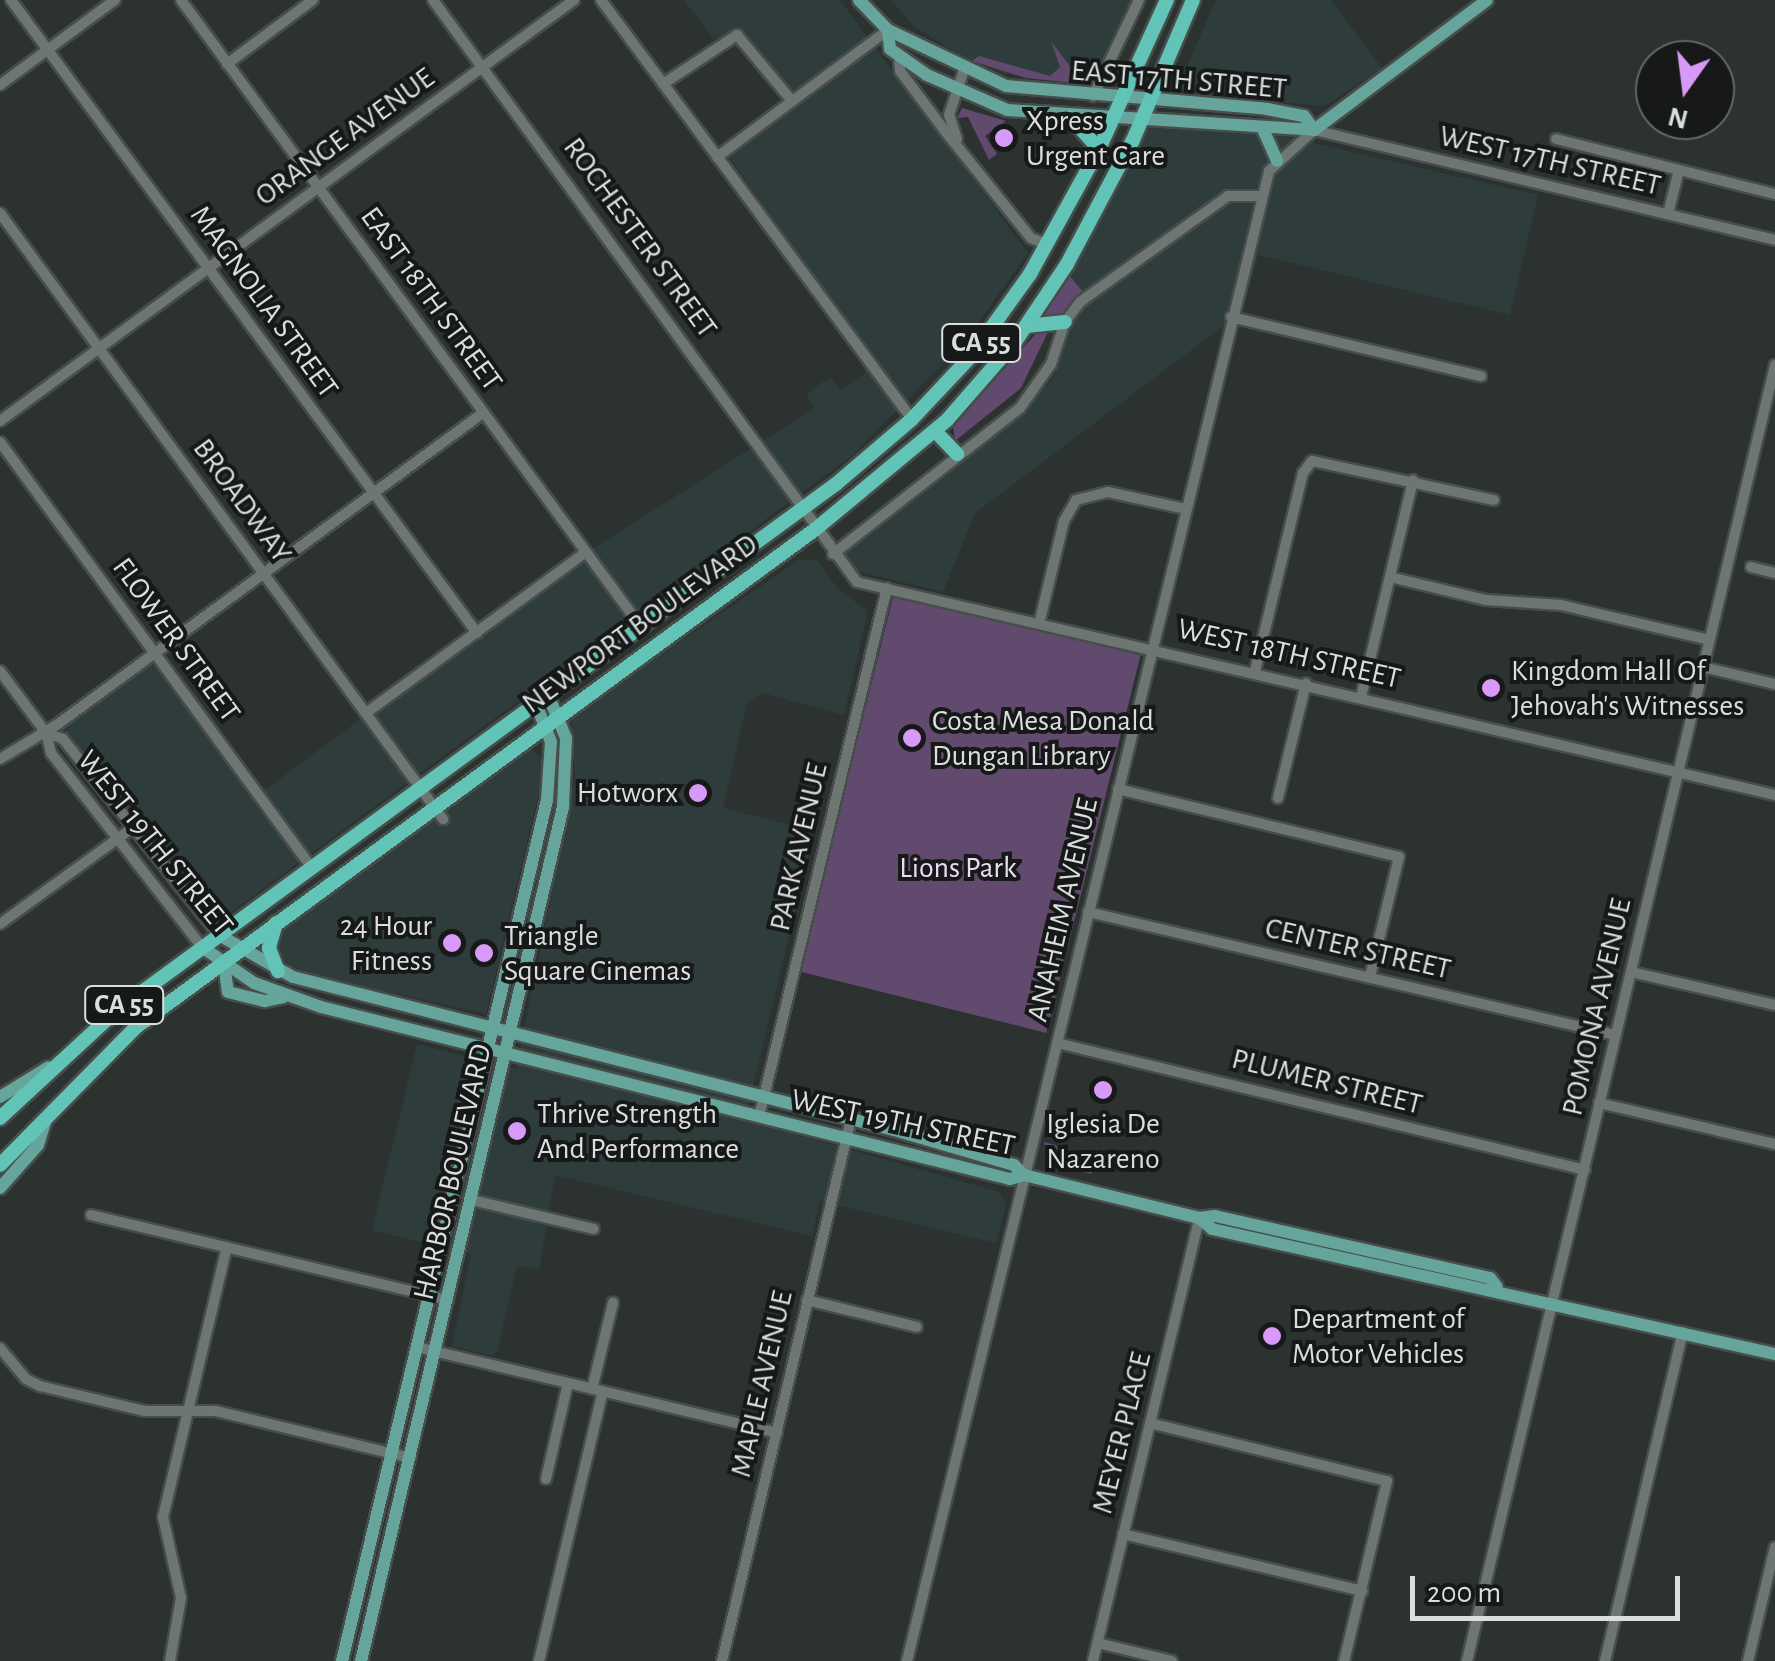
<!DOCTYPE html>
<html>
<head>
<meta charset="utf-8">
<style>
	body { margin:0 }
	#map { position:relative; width:1775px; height:1661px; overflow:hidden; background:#2b3230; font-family:"Alegreya Sans",sans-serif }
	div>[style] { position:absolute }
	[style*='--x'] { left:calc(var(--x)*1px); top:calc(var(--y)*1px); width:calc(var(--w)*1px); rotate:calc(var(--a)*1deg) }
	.built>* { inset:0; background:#2e3d3b }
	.green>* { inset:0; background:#624a6f; transform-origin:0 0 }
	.roads { filter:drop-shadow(2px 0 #474d4b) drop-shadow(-2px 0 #474d4b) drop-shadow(0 2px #474d4b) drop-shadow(0 -2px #474d4b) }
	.minor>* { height:10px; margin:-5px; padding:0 5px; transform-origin:5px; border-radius:5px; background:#6e7674 }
	.major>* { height:12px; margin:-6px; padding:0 6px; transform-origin:6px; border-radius:6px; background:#66a59c }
	.highway>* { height:14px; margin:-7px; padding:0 7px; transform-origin:7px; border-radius:7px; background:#61c4b7 }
	.dots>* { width:28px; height:28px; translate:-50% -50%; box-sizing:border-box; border:5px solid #161918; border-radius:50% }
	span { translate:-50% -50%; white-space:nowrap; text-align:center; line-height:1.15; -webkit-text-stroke:8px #161918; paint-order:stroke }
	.shield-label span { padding:2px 8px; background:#161918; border:2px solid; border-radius:8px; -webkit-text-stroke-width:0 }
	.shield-label { font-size:28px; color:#dadede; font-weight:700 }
	.street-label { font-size:30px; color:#dadede }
	.poi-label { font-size:30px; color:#dadede }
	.left { translate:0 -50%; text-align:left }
	.right { translate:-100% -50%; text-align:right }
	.park-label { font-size:30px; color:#ecdbf6 }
	.north { position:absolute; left:1635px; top:40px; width:100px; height:100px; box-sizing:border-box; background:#161918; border:2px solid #646867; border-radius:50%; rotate:194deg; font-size:28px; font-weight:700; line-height:40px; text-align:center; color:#dadede }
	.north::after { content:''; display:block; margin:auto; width:35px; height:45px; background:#d89af8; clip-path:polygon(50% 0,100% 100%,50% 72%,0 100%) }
	.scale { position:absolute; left:1410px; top:1576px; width:270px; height:45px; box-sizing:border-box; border:5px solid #dadede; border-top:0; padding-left:12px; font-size:30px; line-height:35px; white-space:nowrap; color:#dadede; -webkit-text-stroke:8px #161918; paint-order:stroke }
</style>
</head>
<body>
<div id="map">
	<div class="built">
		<i style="clip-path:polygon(684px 0,840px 0,1028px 253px,966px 340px,852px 456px,215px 924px,63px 728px,153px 664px,254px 798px,578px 558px,815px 408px,806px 394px,830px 377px,841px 391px,865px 373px,868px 351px,730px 158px,797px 106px,738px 31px,714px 39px)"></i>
		<i style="clip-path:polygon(890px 0,1131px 0,1094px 83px,1075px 84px,1002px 73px,959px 54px,916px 28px)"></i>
		<i style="clip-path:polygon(1216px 0,1331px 0,1382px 68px,1325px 106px,1175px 94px)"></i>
		<i style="clip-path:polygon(1147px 126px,1261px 131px,1538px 195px,1510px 315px,1258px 255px,1242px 312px,975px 513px,943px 592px,857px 571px,838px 549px,1033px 402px,1054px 376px,1083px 292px,1069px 275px)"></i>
		<i style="clip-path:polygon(800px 559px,818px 561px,838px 589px,868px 611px,844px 715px,763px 693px,747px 702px,723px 808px,814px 831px,745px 1120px,999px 1192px,1006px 1205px,996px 1243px,820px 1201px,812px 1236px,555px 1175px,539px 1270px,517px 1266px,497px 1352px,493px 1356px,452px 1346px,471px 1254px,372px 1230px,417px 1044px,516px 1069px,575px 776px,571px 717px)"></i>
		<i style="clip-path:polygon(529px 747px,543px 760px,543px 775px,486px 1014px,307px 974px,277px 957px,275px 937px)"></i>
	</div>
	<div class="green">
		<i style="clip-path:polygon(1051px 41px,1077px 76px,1074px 83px,1026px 78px,972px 61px,979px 56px,1050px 76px,1060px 67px)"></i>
		<i style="clip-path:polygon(962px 108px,1006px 121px,985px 136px,997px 154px,989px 160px,968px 117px,957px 118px)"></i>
		<i style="clip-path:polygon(1069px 275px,1083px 292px,1060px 318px,1042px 318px)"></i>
		<i style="clip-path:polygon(1051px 326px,1021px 388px,955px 441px,953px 426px,1040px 329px)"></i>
		<i style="left:894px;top:594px;width:254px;height:389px;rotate:14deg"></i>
		<i style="clip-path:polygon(1044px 1142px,1056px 1145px,1063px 1158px,1093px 1162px,1092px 1174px,1048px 1164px)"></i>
	</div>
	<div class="roads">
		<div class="minor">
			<i style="--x:11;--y:0;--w:786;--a:53.64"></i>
			<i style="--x:181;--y:0;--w:778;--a:53.73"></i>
			<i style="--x:433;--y:0;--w:720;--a:53.93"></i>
			<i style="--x:857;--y:582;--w:942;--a:13.06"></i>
			<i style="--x:601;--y:0;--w:522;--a:53.42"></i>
			<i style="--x:899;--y:56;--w:15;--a:86"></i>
			<i style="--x:900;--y:71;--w:75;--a:53.1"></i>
			<i style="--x:945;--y:131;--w:137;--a:51.2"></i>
			<i style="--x:1031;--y:238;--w:18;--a:22"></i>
			<i style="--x:227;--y:64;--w:107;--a:-36.7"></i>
			<i style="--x:663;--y:84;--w:89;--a:-33.5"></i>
			<i style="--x:737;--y:35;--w:86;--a:50.2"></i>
			<i style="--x:0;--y:85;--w:143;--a:-36.5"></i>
			<i style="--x:1093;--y:96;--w:106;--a:-64.4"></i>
			<i style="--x:957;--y:139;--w:25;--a:-108"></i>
			<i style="--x:949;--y:115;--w:47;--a:-71.6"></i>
			<i style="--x:1556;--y:139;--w:226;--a:14.1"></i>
			<i style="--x:717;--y:157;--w:213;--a:-36.6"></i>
			<i style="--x:0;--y:213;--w:751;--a:53.83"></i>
			<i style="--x:1668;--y:214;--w:45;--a:-76"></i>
			<i style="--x:1231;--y:317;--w:257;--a:13.3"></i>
			<i style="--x:0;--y:421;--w:712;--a:-36.26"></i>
			<i style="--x:0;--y:442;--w:528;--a:53.78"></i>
			<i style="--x:833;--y:554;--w:237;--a:-38"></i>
			<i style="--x:1020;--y:408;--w:54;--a:-54.8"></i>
			<i style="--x:1051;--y:364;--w:44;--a:-71.6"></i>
			<i style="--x:1065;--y:322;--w:25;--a:-53"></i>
			<i style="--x:1080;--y:302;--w:182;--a:-35.6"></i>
			<i style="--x:1228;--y:196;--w:32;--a:0"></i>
			<i style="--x:1751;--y:567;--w:25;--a:14"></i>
			<i style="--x:1390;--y:577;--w:99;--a:13.5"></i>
			<i style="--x:1486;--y:600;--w:75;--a:3.8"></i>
			<i style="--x:1561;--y:605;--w:152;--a:13.3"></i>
			<i style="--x:1039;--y:624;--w:106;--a:-76.4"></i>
			<i style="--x:1064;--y:521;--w:24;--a:-60"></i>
			<i style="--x:1076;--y:500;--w:33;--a:-14"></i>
			<i style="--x:1108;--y:492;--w:79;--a:12.4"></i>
			<i style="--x:1703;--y:667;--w:74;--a:13.3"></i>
			<i style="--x:0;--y:671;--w:77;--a:53.4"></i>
			<i style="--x:46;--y:733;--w:21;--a:76"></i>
			<i style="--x:51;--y:753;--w:246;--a:52.1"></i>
			<i style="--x:1255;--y:671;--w:204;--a:-76.4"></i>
			<i style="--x:1303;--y:473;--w:15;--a:-53"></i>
			<i style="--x:1312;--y:461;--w:186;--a:12.1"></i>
			<i style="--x:1361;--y:697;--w:223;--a:-76.5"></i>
			<i style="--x:366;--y:713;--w:271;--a:-36.2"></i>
			<i style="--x:46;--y:733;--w:18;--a:19"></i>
			<i style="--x:63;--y:739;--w:251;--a:51.5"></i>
			<i style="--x:0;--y:759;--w:68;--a:-31.1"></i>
			<i style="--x:58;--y:724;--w:527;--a:-36.2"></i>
			<i style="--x:1118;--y:789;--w:289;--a:13.6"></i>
			<i style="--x:1399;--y:857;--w:123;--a:103.6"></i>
			<i style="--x:1278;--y:798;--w:118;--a:-76.3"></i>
			<i style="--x:1088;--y:912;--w:541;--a:13.14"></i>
			<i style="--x:0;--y:924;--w:163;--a:-36"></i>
			<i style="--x:1631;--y:972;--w:148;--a:12.9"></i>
			<i style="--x:1057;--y:1043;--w:543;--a:13.52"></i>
			<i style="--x:1599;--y:1103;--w:181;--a:13.1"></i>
			<i style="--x:759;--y:1117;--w:544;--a:-76.4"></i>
			<i style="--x:472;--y:1200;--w:125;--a:13.4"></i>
			<i style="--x:91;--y:1215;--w:367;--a:13.4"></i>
			<i style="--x:807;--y:1300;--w:113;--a:13.8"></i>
			<i style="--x:417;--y:1347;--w:370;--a:13.4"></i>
			<i style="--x:0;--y:1348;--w:40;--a:50"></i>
			<i style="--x:26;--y:1379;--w:16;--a:27"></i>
			<i style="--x:40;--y:1386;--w:108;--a:13.4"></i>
			<i style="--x:145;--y:1411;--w:71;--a:0"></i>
			<i style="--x:216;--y:1411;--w:200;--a:13.6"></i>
			<i style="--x:592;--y:1389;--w:89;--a:-76.3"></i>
			<i style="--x:1150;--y:1423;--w:244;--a:13.8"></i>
			<i style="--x:1387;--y:1481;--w:185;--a:103.4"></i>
			<i style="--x:546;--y:1479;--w:98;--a:-77.1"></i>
			<i style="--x:1123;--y:1534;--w:246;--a:13.4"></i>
			<i style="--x:1098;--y:1643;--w:76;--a:13.7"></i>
			<i style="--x:170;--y:1661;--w:64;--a:-80.1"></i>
			<i style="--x:181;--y:1598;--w:83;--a:-102.5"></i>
			<i style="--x:163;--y:1517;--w:277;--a:-76.7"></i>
			<i style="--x:539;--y:1661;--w:277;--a:-76.7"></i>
			<i style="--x:722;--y:1661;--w:557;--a:-76.61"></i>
			<i style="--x:907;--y:1661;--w:1533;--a:-76.34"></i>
			<i style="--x:1269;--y:171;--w:61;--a:-42.3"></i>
			<i style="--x:1314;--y:130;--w:474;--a:13.4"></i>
			<i style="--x:1093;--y:1661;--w:456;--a:-76.5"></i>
			<i style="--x:1467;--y:1661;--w:1332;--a:-76.63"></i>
			<i style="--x:1605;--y:1661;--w:338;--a:-76.7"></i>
			<i style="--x:1748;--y:1661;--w:117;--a:-76.7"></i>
		</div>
		<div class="major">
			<i style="--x:859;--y:0;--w:42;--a:46"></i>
			<i style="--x:888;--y:30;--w:131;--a:25.4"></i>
			<i style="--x:1006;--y:86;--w:262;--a:5"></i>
			<i style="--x:1267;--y:109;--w:38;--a:11"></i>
			<i style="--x:1304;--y:116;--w:17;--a:54"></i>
			<i style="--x:888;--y:30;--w:19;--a:84"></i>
			<i style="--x:890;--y:49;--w:45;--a:35.1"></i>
			<i style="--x:927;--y:75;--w:87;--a:23.6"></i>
			<i style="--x:1007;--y:110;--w:308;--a:3.7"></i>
			<i style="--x:1262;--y:127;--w:37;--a:66"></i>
			<i style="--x:1314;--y:130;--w:216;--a:-36.9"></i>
			<i style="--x:219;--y:935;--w:85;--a:29.6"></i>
			<i style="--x:293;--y:977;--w:620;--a:14.28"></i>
			<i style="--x:894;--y:1130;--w:125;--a:16.3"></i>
			<i style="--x:1014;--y:1165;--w:14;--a:45"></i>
			<i style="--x:202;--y:947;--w:63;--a:34.7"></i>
			<i style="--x:254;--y:983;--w:71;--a:19.7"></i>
			<i style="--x:321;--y:1007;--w:710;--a:14.02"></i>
			<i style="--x:1010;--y:1179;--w:15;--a:-16"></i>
			<i style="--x:1024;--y:1175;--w:180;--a:13.8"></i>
			<i style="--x:1199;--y:1218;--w:16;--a:-7"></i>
			<i style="--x:1215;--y:1216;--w:282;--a:12.7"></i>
			<i style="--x:1490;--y:1278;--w:11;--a:52"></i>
			<i style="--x:224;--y:964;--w:28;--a:82"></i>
			<i style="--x:228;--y:992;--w:38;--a:14"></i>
			<i style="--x:265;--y:1001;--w:19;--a:-12"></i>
			<i style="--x:0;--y:1097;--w:57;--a:-31.5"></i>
			<i style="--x:0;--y:1188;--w:57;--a:-48.5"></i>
			<i style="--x:38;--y:1145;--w:28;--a:-73"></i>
			<i style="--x:1199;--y:1218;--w:17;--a:40"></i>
			<i style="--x:1212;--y:1229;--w:577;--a:12.52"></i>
			<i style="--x:342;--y:1661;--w:885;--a:-76.61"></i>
			<i style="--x:547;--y:800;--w:58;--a:-86.1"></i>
			<i style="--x:551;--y:742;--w:41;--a:-111.5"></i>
			<i style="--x:361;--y:1661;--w:878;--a:-76.69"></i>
			<i style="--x:563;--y:807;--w:69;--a:-87.5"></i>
			<i style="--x:566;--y:738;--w:47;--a:-112.7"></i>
		</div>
		<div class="highway">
			<i style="--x:1071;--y:118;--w:42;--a:47.9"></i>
			<i style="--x:1026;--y:326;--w:39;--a:-6"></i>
			<i style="--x:935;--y:431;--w:32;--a:46"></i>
			<i style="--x:276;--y:923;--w:26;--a:106"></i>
			<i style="--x:269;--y:948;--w:25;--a:69"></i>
			<i style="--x:0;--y:1118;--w:158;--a:-42.7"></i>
			<i style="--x:116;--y:1011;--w:892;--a:-36.2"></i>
			<i style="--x:836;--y:484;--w:100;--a:-40.5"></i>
			<i style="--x:912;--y:419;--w:88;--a:-46.8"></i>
			<i style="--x:972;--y:355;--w:100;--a:-54.4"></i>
			<i style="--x:1030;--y:274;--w:143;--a:-61.1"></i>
			<i style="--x:1099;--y:149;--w:164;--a:-65.5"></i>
			<i style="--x:0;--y:1165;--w:194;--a:-45.4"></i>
			<i style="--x:136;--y:1027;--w:844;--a:-36.23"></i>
			<i style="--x:817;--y:528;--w:169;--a:-39.7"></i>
			<i style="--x:947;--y:420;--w:103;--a:-48.9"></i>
			<i style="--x:1015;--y:342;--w:94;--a:-56.3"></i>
			<i style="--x:1067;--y:264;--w:140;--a:-62"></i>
			<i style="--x:1133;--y:140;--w:152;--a:-66.8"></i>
		</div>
	</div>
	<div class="dots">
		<i style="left:1004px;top:138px;background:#d89af8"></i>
		<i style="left:1491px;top:688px;background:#d89af8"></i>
		<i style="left:912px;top:738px;background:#d89af8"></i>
		<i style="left:698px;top:793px;background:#d89af8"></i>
		<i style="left:452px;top:943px;background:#d89af8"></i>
		<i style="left:484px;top:953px;background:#d89af8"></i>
		<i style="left:1103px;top:1090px;background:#d89af8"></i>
		<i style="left:517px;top:1131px;background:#d89af8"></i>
		<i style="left:1272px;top:1336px;background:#d89af8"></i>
	</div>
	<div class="shield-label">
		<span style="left:981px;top:343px">CA 55</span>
		<span style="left:124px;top:1005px">CA 55</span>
	</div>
	<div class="street-label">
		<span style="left:1179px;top:80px;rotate:5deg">EAST 17TH STREET</span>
		<span style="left:345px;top:137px;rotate:-36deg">ORANGE AVENUE</span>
		<span style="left:1550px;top:161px;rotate:13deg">WEST 17TH STREET</span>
		<span style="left:640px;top:238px;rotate:54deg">ROCHESTER STREET</span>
		<span style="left:431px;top:299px;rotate:54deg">EAST 18TH STREET</span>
		<span style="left:264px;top:302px;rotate:54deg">MAGNOLIA STREET</span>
		<span style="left:242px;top:501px;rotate:54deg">BROADWAY</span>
		<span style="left:640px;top:624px;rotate:-36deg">NEWPORT BOULEVARD</span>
		<span style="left:176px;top:640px;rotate:54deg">FLOWER STREET</span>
		<span style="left:1289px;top:654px;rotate:13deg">WEST 18TH STREET</span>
		<span style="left:155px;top:843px;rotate:51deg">WEST 19TH STREET</span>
		<span style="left:799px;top:847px;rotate:-77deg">PARK AVENUE</span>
		<span style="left:1063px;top:910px;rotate:-77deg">ANAHEIM AVENUE</span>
		<span style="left:1358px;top:949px;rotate:13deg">CENTER STREET</span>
		<span style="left:1597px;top:1007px;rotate:-77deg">POMONA AVENUE</span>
		<span style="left:1327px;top:1082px;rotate:14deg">PLUMER STREET</span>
		<span style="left:903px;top:1123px;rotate:12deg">WEST 19TH STREET</span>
		<span style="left:453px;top:1172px;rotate:-77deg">HARBOR BOULEVARD</span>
		<span style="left:762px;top:1384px;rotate:-77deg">MAPLE AVENUE</span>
		<span style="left:1122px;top:1433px;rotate:-76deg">MEYER PLACE</span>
	</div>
	<div class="poi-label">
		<span class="left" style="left:1026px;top:138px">Xpress<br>Urgent Care</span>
		<span class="left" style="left:1511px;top:688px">Kingdom Hall Of<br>Jehovah's Witnesses</span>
		<span class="left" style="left:932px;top:738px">Costa Mesa Donald<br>Dungan Library</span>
		<span class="right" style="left:678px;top:793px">Hotworx</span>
		<span class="right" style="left:432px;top:943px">24 Hour<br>Fitness</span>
		<span class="left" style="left:504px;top:953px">Triangle<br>Square Cinemas</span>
		<span class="left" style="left:537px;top:1131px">Thrive Strength<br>And Performance</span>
		<span style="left:1103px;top:1141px">Iglesia De<br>Nazareno</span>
		<span class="left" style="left:1292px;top:1336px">Department of<br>Motor Vehicles</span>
	</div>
	<div class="park-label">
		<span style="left:958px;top:868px">Lions Park</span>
	</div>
	<div class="north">N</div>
	<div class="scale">200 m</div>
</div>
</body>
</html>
